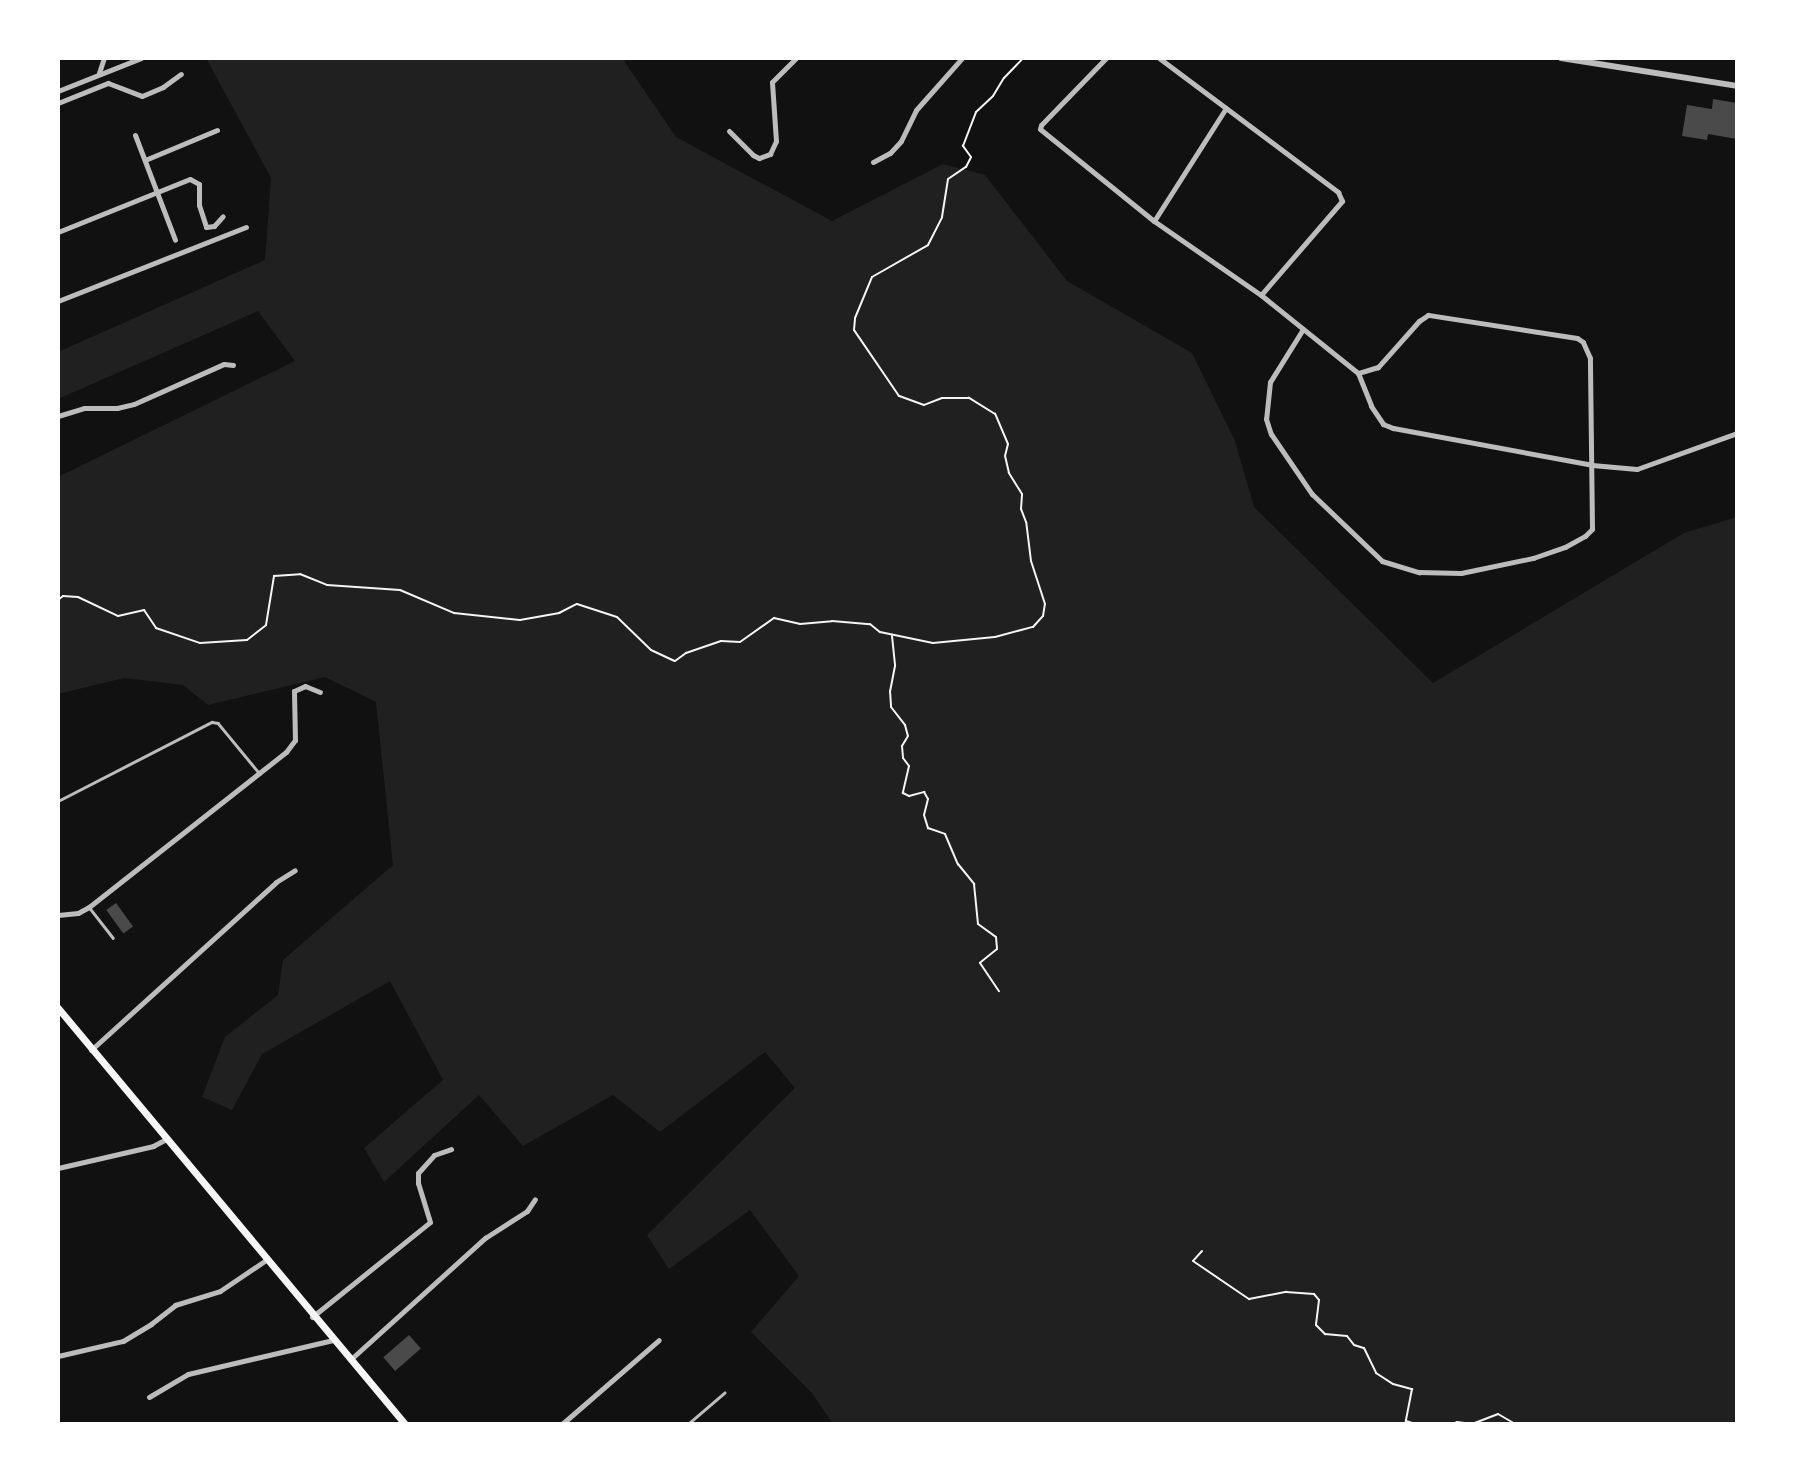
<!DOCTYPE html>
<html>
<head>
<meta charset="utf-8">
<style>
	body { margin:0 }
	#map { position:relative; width:1795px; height:1482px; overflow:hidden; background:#111; font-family:Rubik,sans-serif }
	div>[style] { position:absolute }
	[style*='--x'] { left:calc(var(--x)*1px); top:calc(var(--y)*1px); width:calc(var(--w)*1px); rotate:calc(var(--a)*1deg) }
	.green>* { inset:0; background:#202020 }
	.building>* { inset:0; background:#4a4a4a; transform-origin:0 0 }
	.path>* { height:2px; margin:-1px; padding:0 1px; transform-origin:1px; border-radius:1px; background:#f5f5f5 }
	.service>* { height:2.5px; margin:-1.25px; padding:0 1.25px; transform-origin:1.25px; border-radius:1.25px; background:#bcbcbc }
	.minor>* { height:5px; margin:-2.5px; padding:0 2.5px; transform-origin:2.5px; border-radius:2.5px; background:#bcbcbc }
	.tertiary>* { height:6px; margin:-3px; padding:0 3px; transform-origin:3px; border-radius:3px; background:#bcbcbc }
	.secondary>* { height:7px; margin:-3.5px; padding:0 3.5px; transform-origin:3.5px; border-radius:3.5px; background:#f5f5f5 }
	span { translate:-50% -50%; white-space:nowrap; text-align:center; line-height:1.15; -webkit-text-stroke:7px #fff; paint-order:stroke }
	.frame { position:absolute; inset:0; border:60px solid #fff; pointer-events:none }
</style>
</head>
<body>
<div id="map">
	<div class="green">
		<i style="clip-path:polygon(206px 58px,622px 58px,676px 137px,832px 221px,943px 164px,985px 175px,1067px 281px,1192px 353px,1235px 441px,1254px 507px,1433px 683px,1684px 533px,1737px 517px,1737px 1424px,833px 1424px,812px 1393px,751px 1332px,799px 1276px,750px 1210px,669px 1269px,647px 1235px,795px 1088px,765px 1052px,660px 1132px,613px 1095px,523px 1146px,479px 1095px,384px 1182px,364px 1148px,443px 1080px,390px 981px,262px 1054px,232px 1110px,202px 1097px,225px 1037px,278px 995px,283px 960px,393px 865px,376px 702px,325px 677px,208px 705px,183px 685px,124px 678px,58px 694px,58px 477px,295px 361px,258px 311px,58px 399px,58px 352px,265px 260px,271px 178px)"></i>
	</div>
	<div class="building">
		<i style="clip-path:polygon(1713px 99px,1737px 103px,1737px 139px,1708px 134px,1707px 140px,1682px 136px,1687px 105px,1712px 109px)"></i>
		<i style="left:116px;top:903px;width:29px;height:12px;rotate:54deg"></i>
		<i style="left:409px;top:1335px;width:18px;height:34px;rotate:49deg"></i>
	</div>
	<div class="path">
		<i style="--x:58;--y:600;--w:6;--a:-39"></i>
		<i style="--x:63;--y:596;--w:15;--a:4"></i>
		<i style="--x:78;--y:597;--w:44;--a:25.4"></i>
		<i style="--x:118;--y:616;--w:27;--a:-13"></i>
		<i style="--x:144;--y:610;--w:22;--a:56"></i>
		<i style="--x:156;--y:628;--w:46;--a:18.8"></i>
		<i style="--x:200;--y:643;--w:47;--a:-3.7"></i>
		<i style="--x:247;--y:640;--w:24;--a:-38"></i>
		<i style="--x:266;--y:625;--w:50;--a:-80.7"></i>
		<i style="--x:274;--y:576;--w:26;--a:-4"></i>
		<i style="--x:300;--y:574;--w:29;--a:22"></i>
		<i style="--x:327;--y:585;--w:73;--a:3.9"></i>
		<i style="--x:400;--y:590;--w:59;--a:23.1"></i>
		<i style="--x:454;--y:613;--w:66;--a:6.1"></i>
		<i style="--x:520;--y:620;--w:40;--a:-10"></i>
		<i style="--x:559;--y:613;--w:20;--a:-27"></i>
		<i style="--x:577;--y:604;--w:42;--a:18"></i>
		<i style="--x:617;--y:617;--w:47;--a:44.1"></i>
		<i style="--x:651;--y:650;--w:26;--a:25"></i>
		<i style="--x:675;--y:661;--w:14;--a:-36"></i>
		<i style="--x:686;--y:653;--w:37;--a:-19"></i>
		<i style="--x:721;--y:641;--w:19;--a:3"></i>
		<i style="--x:740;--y:642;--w:42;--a:-35.2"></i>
		<i style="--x:774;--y:618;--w:27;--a:13"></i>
		<i style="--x:800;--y:624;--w:32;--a:-5"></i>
		<i style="--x:832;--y:621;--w:38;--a:5"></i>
		<i style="--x:870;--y:624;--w:13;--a:39"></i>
		<i style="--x:880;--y:632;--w:54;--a:11.7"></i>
		<i style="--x:933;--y:643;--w:62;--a:-5.5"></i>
		<i style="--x:995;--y:637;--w:39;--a:-15"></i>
		<i style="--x:1033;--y:627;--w:15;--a:-48"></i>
		<i style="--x:1043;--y:616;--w:12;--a:-81"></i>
		<i style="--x:1045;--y:604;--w:45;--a:-108"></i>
		<i style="--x:1031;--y:561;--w:39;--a:-97"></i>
		<i style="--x:1026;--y:522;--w:14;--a:-111"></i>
		<i style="--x:1021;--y:509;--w:15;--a:-86"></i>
		<i style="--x:1022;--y:494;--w:25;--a:-122"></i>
		<i style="--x:1009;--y:473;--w:17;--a:-103"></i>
		<i style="--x:1005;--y:456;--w:12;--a:-76"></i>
		<i style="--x:1008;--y:444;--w:33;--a:-113"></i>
		<i style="--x:995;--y:414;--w:31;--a:-148"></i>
		<i style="--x:969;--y:398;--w:27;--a:180"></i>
		<i style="--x:942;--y:398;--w:19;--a:159"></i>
		<i style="--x:924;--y:405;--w:27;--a:-160"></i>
		<i style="--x:899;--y:396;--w:80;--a:-124.3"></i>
		<i style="--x:854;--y:330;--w:12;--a:-85"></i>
		<i style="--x:855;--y:318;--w:44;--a:-67.5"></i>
		<i style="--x:872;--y:277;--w:64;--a:-29.7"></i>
		<i style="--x:928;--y:245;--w:31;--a:-63"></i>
		<i style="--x:942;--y:217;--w:38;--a:-81"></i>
		<i style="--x:948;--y:179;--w:22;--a:-34"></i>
		<i style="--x:966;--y:167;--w:11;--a:-63"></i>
		<i style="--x:971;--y:157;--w:14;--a:-126"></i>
		<i style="--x:963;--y:146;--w:36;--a:-69"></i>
		<i style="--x:976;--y:112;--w:23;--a:-43"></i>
		<i style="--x:993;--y:96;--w:21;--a:-59"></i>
		<i style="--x:1004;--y:78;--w:28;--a:-46"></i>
		<i style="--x:892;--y:636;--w:30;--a:84"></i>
		<i style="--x:895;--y:666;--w:25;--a:101"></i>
		<i style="--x:890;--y:691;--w:16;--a:86"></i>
		<i style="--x:891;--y:707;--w:23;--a:52"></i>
		<i style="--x:905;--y:725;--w:11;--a:75"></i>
		<i style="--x:908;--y:736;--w:12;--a:121"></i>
		<i style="--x:902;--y:746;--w:12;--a:85"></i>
		<i style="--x:903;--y:758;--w:10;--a:53"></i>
		<i style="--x:909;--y:766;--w:28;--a:103"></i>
		<i style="--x:903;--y:793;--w:7;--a:27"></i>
		<i style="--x:909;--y:796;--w:16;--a:-15"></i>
		<i style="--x:924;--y:792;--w:8;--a:60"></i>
		<i style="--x:928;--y:799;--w:16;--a:104"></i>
		<i style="--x:924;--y:815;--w:14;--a:73"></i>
		<i style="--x:928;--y:828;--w:18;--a:19"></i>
		<i style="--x:945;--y:834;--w:33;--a:67"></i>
		<i style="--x:958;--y:864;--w:26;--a:51"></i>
		<i style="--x:974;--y:884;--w:40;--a:84.3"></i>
		<i style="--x:978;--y:924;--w:22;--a:36"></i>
		<i style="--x:996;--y:937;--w:12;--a:85"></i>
		<i style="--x:997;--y:949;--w:22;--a:141"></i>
		<i style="--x:980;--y:963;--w:34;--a:56"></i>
		<i style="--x:1202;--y:1251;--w:13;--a:132"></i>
		<i style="--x:1193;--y:1261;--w:68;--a:34.2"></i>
		<i style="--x:1249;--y:1299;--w:38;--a:-11"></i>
		<i style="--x:1286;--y:1292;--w:28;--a:4"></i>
		<i style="--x:1314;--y:1294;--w:8;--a:50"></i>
		<i style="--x:1319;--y:1300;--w:25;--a:97"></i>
		<i style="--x:1316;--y:1325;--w:13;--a:45"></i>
		<i style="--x:1325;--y:1334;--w:22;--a:5"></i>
		<i style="--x:1347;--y:1336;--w:11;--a:52"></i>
		<i style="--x:1354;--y:1345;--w:10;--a:17"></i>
		<i style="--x:1364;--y:1348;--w:28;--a:64"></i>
		<i style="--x:1376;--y:1373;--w:20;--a:33"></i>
		<i style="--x:1393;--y:1384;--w:20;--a:15"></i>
		<i style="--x:1412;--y:1389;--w:33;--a:101"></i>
		<i style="--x:1406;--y:1421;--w:9;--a:18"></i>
		<i style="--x:1453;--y:1424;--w:4;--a:-27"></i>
		<i style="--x:1457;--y:1422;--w:15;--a:8"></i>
		<i style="--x:1472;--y:1424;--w:28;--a:-21"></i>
		<i style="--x:1498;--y:1414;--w:20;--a:30"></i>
		<i style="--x:1515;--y:1424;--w:9;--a:0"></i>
	</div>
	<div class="service">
		<i style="--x:58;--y:801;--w:173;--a:-27.2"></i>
		<i style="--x:212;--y:722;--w:6;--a:9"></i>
		<i style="--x:218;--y:723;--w:66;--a:50.5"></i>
		<i style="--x:89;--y:907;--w:39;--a:52"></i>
		<i style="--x:688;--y:1424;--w:48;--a:-40.7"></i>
	</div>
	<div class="minor">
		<i style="--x:1106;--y:58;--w:93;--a:134.1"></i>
		<i style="--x:1041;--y:125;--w:4;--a:104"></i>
		<i style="--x:1040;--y:129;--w:146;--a:38.9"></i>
		<i style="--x:1154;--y:221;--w:130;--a:34.7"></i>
		<i style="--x:1261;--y:295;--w:124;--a:38.8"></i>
		<i style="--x:1358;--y:373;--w:35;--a:68"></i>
		<i style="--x:1371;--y:406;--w:22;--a:56"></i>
		<i style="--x:1383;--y:424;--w:11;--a:22"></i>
		<i style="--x:1393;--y:428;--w:202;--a:10.5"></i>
		<i style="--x:1592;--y:465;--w:45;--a:5.1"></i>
		<i style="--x:1637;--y:469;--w:106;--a:-19.8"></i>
		<i style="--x:1159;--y:58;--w:224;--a:36.8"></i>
		<i style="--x:1338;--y:192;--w:10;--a:66"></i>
		<i style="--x:1342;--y:201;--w:124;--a:130.8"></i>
		<i style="--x:99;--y:73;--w:16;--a:-72"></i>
		<i style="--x:58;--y:91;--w:89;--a:-21.7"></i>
		<i style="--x:58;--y:103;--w:54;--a:-21.8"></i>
		<i style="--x:108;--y:83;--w:36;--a:21"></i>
		<i style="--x:142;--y:96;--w:23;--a:-23"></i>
		<i style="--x:163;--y:87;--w:22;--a:-36"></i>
		<i style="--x:729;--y:131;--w:34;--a:45"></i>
		<i style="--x:753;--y:155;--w:7;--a:27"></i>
		<i style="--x:759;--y:158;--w:12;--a:-20"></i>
		<i style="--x:770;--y:154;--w:14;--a:-65"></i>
		<i style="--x:776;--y:141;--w:59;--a:-93.9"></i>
		<i style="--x:772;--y:82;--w:34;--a:-45"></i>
		<i style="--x:135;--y:135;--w:112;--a:69.1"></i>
		<i style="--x:145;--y:160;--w:78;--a:-22.6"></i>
		<i style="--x:873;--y:162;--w:19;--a:-28"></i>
		<i style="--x:890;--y:153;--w:16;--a:-47"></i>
		<i style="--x:901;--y:141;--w:34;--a:-64"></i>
		<i style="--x:916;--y:110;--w:69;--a:-48.5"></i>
		<i style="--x:1154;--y:221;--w:134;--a:-57.5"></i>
		<i style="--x:58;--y:232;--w:142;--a:-21.9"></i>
		<i style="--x:190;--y:179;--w:10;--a:29"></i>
		<i style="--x:199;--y:184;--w:21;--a:90"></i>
		<i style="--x:199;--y:205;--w:23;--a:72"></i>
		<i style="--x:206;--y:227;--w:8;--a:-7"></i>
		<i style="--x:214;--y:226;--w:13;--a:-48"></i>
		<i style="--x:58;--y:301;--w:202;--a:-21.5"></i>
		<i style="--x:1303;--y:329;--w:62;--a:121.9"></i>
		<i style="--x:1270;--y:382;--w:37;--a:96"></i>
		<i style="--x:1266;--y:419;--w:16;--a:72"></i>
		<i style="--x:1271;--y:434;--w:73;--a:55.7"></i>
		<i style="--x:1312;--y:494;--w:97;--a:43.7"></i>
		<i style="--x:1382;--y:561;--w:39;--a:17"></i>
		<i style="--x:1419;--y:572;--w:42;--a:1.4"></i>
		<i style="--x:1461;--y:573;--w:74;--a:-11.8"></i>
		<i style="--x:1533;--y:558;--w:34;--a:-19"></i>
		<i style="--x:1565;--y:547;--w:23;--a:-29"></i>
		<i style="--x:1585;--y:536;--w:10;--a:-45"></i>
		<i style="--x:1592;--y:529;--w:171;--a:-90.7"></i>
		<i style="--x:1590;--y:358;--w:17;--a:-114"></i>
		<i style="--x:1583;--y:342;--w:7;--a:-146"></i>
		<i style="--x:1577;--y:338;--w:151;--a:-171.2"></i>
		<i style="--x:1428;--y:315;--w:11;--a:146"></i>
		<i style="--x:1419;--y:321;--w:62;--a:131.7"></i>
		<i style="--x:1378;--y:367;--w:21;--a:163"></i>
		<i style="--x:58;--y:416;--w:27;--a:-17"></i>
		<i style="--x:84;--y:408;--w:33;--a:0"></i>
		<i style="--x:117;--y:408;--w:17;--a:-13"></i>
		<i style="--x:134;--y:404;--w:98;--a:-24"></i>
		<i style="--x:224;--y:364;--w:9;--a:6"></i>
		<i style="--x:58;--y:915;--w:20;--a:-6"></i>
		<i style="--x:78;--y:913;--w:13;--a:-29"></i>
		<i style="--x:89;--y:907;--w:251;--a:-38.2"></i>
		<i style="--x:286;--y:752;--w:15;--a:-53"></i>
		<i style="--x:295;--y:740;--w:49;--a:-91.2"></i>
		<i style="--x:294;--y:691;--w:12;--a:-24"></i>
		<i style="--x:305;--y:686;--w:16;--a:22"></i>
		<i style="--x:91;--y:1050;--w:250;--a:-42.2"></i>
		<i style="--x:276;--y:882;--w:22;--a:-32"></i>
		<i style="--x:58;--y:1168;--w:98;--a:-13"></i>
		<i style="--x:153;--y:1146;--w:15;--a:-28"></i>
		<i style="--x:312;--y:1317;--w:151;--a:-38.8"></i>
		<i style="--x:430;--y:1222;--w:41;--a:-107.1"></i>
		<i style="--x:418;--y:1183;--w:10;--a:-90"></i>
		<i style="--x:418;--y:1173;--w:24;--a:-48"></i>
		<i style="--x:434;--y:1155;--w:18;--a:-19"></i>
		<i style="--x:58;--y:1356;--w:67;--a:-13"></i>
		<i style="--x:123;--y:1341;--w:33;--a:-31"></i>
		<i style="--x:151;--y:1324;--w:31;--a:-38"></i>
		<i style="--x:175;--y:1305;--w:47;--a:-17.3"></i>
		<i style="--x:220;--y:1291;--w:55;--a:-34"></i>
		<i style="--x:351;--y:1359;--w:181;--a:-42.1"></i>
		<i style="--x:485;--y:1238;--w:50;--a:-32.7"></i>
		<i style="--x:527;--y:1211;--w:14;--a:-56"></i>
		<i style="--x:149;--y:1397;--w:45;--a:-30.5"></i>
		<i style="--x:188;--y:1374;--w:149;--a:-13.2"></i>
		<i style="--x:562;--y:1424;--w:128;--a:-40.9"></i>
	</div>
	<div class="tertiary">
		<i style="--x:1561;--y:58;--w:178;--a:9"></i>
	</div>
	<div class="secondary">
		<i style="--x:58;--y:1008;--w:542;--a:50.17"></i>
	</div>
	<div class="frame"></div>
</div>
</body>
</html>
